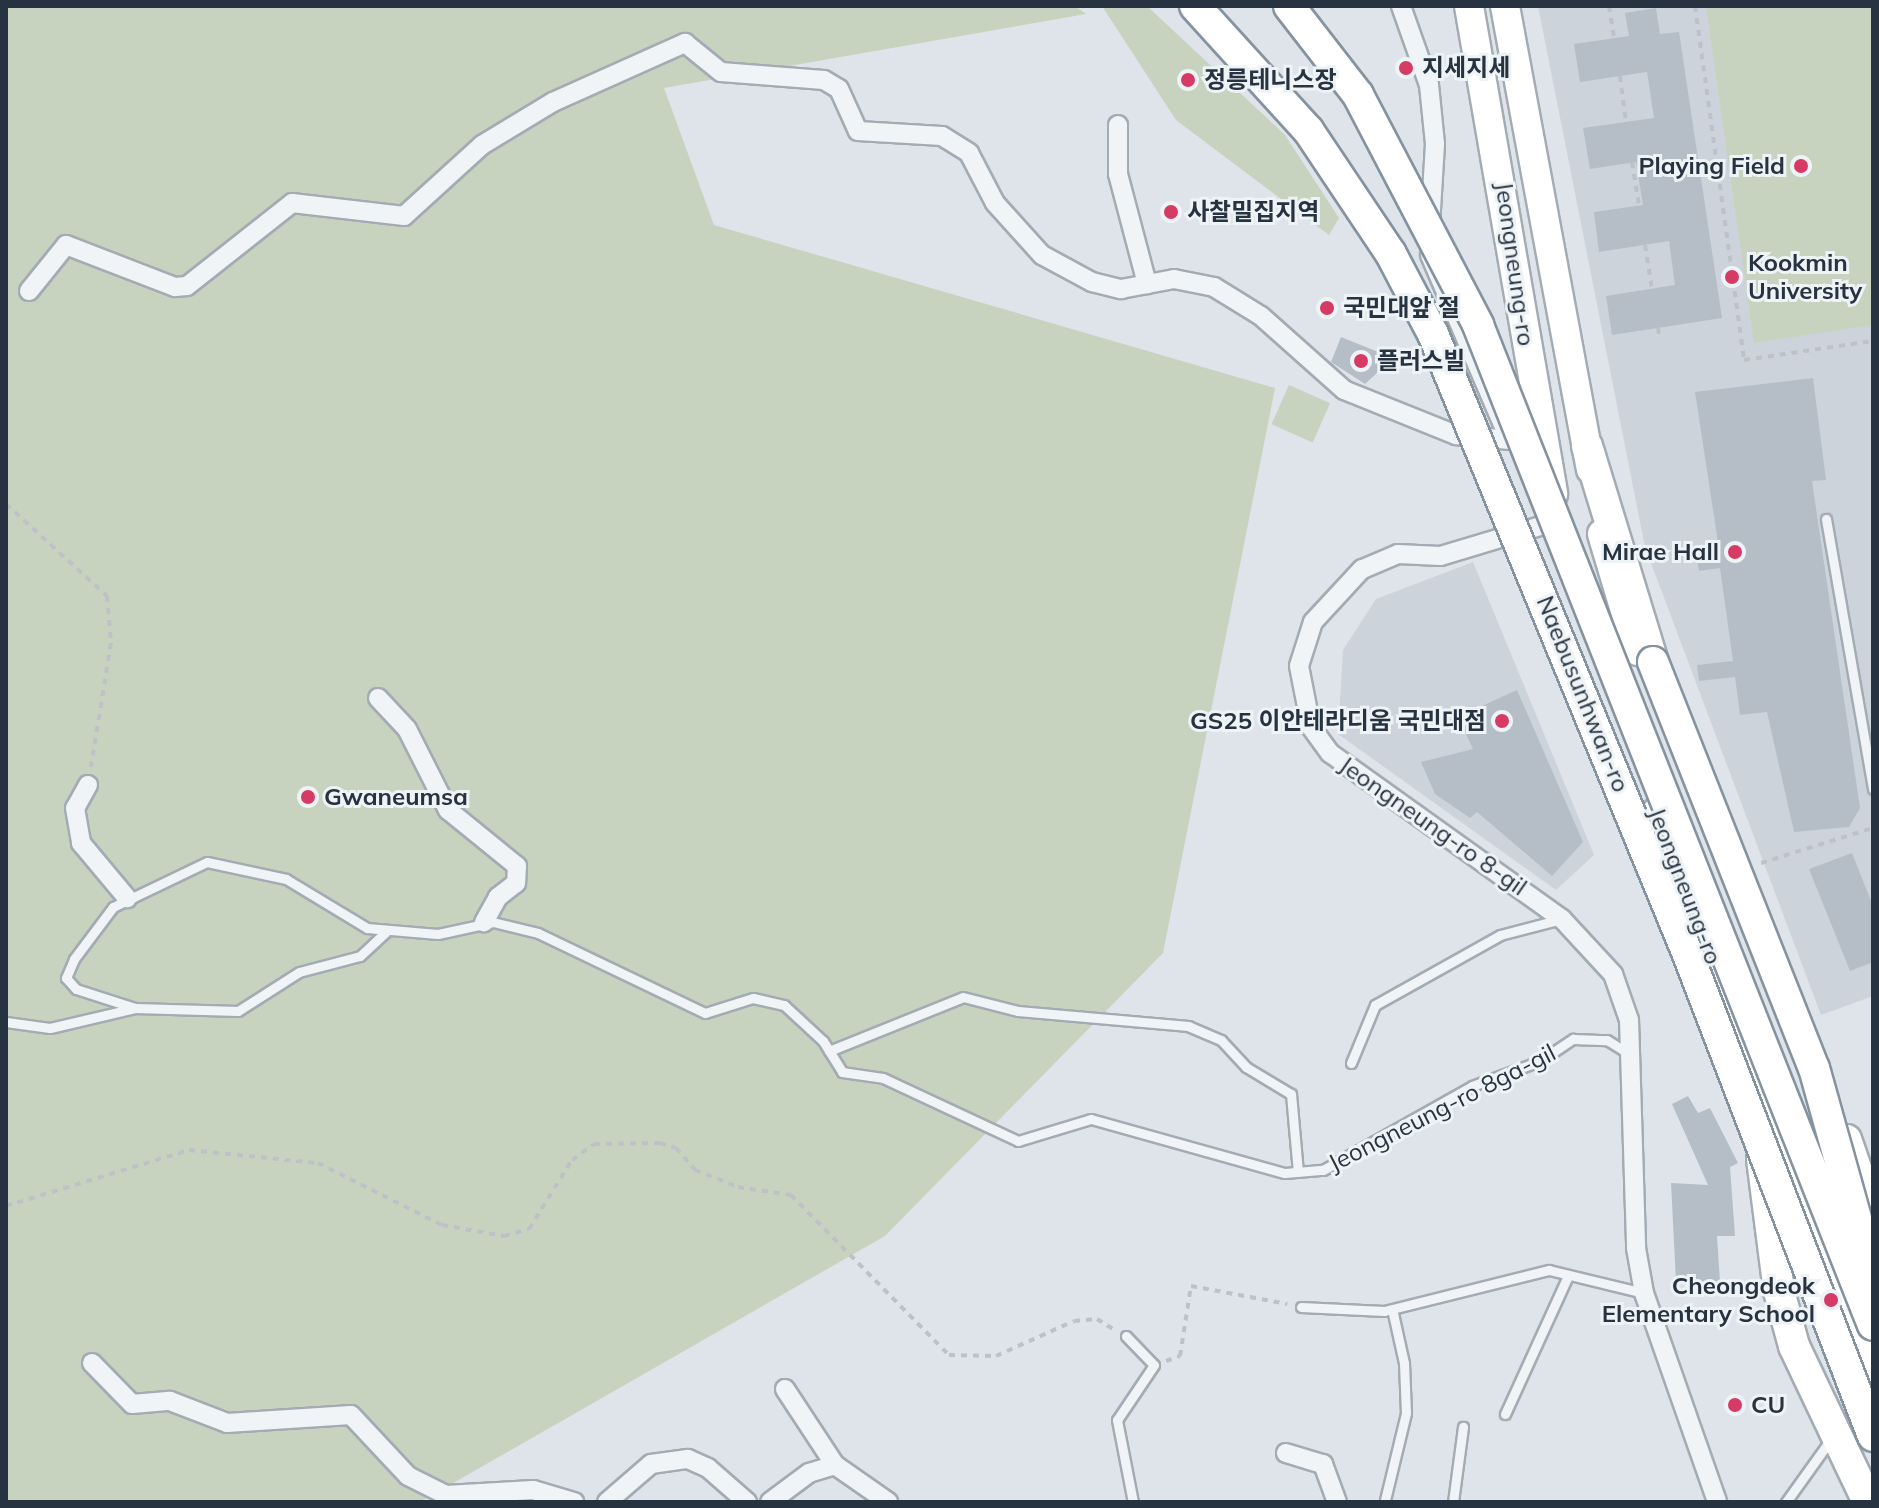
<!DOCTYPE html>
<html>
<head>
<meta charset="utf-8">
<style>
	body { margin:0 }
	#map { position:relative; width:1879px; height:1508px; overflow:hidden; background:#dee4e9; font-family:Mulish,"Noto Sans KR",sans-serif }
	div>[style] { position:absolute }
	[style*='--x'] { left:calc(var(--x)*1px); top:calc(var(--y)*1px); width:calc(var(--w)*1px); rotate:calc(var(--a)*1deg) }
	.built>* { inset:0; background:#ccd3db }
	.green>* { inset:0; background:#c7d3bf; transform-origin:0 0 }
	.building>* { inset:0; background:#b5bec6 }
	.path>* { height:4px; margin-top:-2px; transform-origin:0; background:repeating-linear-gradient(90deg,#bcc2c8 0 6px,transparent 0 12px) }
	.roads { filter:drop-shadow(2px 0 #a3abb3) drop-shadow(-2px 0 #a3abb3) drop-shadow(0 2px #a3abb3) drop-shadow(0 -2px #a3abb3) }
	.service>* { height:9px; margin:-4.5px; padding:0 4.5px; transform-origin:4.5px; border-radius:4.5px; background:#f1f4f7 }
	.minor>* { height:18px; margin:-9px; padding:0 9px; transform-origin:9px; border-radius:9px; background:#f1f4f7 }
	.primary>* { height:28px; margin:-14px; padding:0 14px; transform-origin:14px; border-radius:14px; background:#fff }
	.trunk>* { height:30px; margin:-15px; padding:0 15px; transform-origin:15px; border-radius:15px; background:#fff }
	.bridges { filter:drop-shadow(2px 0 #8593a0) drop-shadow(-2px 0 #8593a0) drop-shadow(0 2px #8593a0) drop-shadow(0 -2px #8593a0) }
	.trunk-bridge>* { height:30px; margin:-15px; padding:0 15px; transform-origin:15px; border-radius:15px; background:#fff }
	.dots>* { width:22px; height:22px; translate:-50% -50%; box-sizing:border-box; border:4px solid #eef3f6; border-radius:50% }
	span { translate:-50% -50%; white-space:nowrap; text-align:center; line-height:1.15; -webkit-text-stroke:6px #eef3f6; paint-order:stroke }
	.poi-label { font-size:24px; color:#273341; font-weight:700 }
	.left { translate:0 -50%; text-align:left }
	.right { translate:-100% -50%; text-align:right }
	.street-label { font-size:24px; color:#273341 }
	.frame { position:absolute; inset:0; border:8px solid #273341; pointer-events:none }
</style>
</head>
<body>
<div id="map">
	<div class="built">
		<i style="clip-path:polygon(1538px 6px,1873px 6px,1873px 996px,1821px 1015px,1645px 547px)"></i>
		<i style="clip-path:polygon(1473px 562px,1594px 855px,1556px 890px,1338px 734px,1343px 650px,1376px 599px)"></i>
	</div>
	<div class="green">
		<i style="clip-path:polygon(6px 6px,1075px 6px,1086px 14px,664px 88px,714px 225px,1275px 388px,1163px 953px,885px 1236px,420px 1502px,6px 1502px)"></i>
		<i style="clip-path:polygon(1102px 6px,1147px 6px,1285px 135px,1339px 218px,1329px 235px,1176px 120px)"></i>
		<i style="clip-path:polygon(1706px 6px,1873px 6px,1873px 325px,1754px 343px)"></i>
		<i style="left:1289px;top:385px;width:45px;height:43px;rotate:24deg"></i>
	</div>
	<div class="building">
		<i style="clip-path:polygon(1656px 8px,1660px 34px,1679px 32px,1722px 318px,1612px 335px,1606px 296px,1675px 285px,1669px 241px,1599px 252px,1594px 212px,1643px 205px,1636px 162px,1590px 169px,1583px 128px,1654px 118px,1647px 72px,1580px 82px,1574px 44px,1629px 36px,1625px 13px)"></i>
		<i style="clip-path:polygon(1341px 337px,1393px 358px,1365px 384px,1331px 362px)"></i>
		<i style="clip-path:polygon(1813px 378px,1826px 480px,1812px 481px,1860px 808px,1849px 827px,1794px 832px,1767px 712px,1740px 715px,1735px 677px,1699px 681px,1697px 665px,1733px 661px,1720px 568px,1699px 571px,1696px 552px,1719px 549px,1695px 392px)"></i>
		<i style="clip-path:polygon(1517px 690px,1583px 842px,1552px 876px,1477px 812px,1470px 818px,1435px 794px,1421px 762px,1473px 749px,1458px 717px)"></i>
		<i style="clip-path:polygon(1852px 853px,1873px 906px,1873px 962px,1850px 971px,1809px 869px)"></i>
		<i style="clip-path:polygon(1688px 1096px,1698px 1113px,1710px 1108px,1738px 1163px,1730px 1167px,1735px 1236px,1717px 1236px,1720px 1282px,1676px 1281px,1671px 1183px,1708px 1185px,1672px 1104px)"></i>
	</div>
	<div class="path">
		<i style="--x:1609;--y:6;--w:32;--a:81"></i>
		<i style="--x:1695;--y:6;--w:357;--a:82.1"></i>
		<i style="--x:1744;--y:360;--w:130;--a:-8.4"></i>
		<i style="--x:1620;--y:76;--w:46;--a:82.6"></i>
		<i style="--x:1632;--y:162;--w:44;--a:80.8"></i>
		<i style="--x:1645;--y:245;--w:45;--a:81"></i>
		<i style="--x:1658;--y:328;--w:6;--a:81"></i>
		<i style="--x:6;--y:504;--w:137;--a:42.3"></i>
		<i style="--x:107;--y:596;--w:47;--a:85.1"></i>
		<i style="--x:111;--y:643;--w:126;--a:99.2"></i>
		<i style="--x:1761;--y:863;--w:117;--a:-17.4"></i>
		<i style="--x:6;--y:1206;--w:191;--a:-17"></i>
		<i style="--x:189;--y:1150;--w:130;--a:5.8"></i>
		<i style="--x:318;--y:1163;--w:139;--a:26.6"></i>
		<i style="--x:442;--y:1225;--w:63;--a:10.1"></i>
		<i style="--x:504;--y:1236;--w:26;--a:-16"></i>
		<i style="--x:529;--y:1229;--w:81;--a:-58.1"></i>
		<i style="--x:572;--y:1160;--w:27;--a:-36"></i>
		<i style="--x:594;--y:1144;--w:66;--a:-0.9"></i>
		<i style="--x:660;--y:1143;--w:17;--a:17"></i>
		<i style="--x:676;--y:1148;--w:29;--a:49"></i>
		<i style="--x:695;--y:1170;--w:46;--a:21.6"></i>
		<i style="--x:738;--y:1187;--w:54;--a:8.6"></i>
		<i style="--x:791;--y:1195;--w:225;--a:45.4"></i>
		<i style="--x:949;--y:1355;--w:47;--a:1.2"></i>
		<i style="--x:996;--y:1356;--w:85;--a:-24.2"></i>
		<i style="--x:1074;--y:1321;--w:23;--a:-5"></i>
		<i style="--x:1097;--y:1319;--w:19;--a:32"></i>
		<i style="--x:1166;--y:1361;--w:15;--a:-20"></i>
		<i style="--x:1180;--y:1356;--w:71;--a:-81.1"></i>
		<i style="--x:1191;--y:1286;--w:98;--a:10.6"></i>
	</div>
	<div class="roads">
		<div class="service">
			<i style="--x:1826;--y:519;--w:274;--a:80.1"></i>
			<i style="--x:135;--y:1008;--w:103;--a:1.7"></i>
			<i style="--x:238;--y:1011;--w:72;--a:-32.6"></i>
			<i style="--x:299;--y:972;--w:63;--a:-14.7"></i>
			<i style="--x:360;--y:956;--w:35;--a:-43"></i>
			<i style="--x:6;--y:1022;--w:44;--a:7.8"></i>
			<i style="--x:50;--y:1028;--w:87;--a:-13.2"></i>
			<i style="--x:135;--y:1008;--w:62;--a:-162.1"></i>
			<i style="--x:76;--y:989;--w:15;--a:-132"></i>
			<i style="--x:66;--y:978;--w:21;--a:-67"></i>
			<i style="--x:74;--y:959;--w:65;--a:-53.1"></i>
			<i style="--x:113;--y:907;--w:104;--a:-25.6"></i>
			<i style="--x:207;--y:862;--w:81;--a:12.1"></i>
			<i style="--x:286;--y:879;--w:95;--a:31.2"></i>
			<i style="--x:367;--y:928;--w:71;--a:4.8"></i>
			<i style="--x:438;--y:934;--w:56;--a:-12.3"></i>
			<i style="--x:493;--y:922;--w:46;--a:13.7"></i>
			<i style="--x:538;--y:933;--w:185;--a:25.6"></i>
			<i style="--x:705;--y:1013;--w:50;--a:-17.4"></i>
			<i style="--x:753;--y:998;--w:32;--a:13"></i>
			<i style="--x:784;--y:1005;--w:53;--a:42.7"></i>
			<i style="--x:823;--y:1041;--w:36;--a:58"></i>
			<i style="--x:842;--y:1072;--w:41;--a:8.3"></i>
			<i style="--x:883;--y:1078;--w:149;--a:25"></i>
			<i style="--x:1018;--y:1141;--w:76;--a:-16.8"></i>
			<i style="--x:1091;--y:1119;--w:201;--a:15.6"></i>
			<i style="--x:1285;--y:1173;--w:38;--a:-5"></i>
			<i style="--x:1323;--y:1170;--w:171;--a:-29.4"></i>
			<i style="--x:1472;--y:1086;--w:72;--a:-20.2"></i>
			<i style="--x:1540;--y:1061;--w:40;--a:-34"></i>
			<i style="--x:1573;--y:1039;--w:34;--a:2"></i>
			<i style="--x:1607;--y:1040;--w:25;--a:32"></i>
			<i style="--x:829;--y:1051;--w:144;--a:-21.9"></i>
			<i style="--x:963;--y:997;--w:57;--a:14.3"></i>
			<i style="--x:1018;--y:1011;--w:171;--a:5"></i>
			<i style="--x:1188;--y:1026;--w:36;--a:23"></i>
			<i style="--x:1221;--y:1040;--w:37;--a:47"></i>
			<i style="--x:1246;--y:1067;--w:52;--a:31"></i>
			<i style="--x:1291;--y:1094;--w:78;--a:84.9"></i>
			<i style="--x:1351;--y:1063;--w:63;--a:-67.5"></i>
			<i style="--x:1375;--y:1005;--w:143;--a:-29.2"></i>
			<i style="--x:1500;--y:935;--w:64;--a:-14.5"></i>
			<i style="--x:1301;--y:1307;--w:83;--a:2.8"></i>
			<i style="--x:1384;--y:1311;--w:170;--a:-14"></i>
			<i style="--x:1549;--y:1270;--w:98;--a:13.6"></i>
			<i style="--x:1126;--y:1336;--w:40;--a:46"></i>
			<i style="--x:1154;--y:1365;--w:66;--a:123.9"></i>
			<i style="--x:1117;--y:1420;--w:84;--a:79"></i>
			<i style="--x:1505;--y:1414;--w:152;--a:-65.5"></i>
			<i style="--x:1385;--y:1500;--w:89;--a:-76.4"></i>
			<i style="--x:1406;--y:1413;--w:50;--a:-92.3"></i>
			<i style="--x:1404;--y:1363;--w:55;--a:-102.5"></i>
			<i style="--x:1453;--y:1502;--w:76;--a:-82.4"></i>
			<i style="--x:1786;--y:1502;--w:74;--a:-54.4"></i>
		</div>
		<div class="minor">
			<i style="--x:1401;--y:6;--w:84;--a:70.5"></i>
			<i style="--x:1429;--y:85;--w:59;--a:84.2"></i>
			<i style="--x:1435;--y:144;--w:81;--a:93.5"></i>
			<i style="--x:1118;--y:125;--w:49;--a:90"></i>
			<i style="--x:1118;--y:174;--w:114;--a:75.2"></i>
			<i style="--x:1430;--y:255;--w:189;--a:66.7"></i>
			<i style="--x:29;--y:291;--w:59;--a:-51.2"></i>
			<i style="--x:66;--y:245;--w:117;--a:21.1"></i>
			<i style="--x:175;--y:287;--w:12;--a:-5"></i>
			<i style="--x:187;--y:286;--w:134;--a:-38.3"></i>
			<i style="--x:292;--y:203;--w:113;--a:6.6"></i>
			<i style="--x:404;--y:216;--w:105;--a:-42.3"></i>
			<i style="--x:482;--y:145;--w:83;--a:-31.2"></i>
			<i style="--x:553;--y:102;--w:145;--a:-24.1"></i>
			<i style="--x:685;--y:43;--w:46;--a:38.9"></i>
			<i style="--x:721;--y:72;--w:103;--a:4.4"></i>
			<i style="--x:824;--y:80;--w:17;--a:31"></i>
			<i style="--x:839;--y:89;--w:46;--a:65.7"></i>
			<i style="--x:858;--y:131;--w:84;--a:3.4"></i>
			<i style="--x:942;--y:136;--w:32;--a:32"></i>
			<i style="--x:969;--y:153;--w:56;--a:62.5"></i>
			<i style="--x:995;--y:203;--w:70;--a:47.9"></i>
			<i style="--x:1042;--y:255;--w:57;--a:28.4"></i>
			<i style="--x:1092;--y:282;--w:30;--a:14"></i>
			<i style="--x:1121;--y:289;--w:54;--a:-10.7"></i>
			<i style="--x:1174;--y:279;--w:41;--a:11.3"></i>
			<i style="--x:1214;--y:287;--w:55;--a:31.7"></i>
			<i style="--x:1261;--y:316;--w:111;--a:41.7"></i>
			<i style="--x:1344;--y:390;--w:121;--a:21.9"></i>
			<i style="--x:1456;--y:435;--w:54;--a:5.3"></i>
			<i style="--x:1553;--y:514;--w:8;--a:60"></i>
			<i style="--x:1557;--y:521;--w:122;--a:163.3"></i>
			<i style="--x:1440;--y:556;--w:42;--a:-177.3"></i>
			<i style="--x:1398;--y:554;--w:39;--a:157"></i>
			<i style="--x:1362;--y:569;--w:72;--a:132.8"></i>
			<i style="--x:1313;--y:622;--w:46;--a:107.7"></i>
			<i style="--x:1299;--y:666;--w:62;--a:78.9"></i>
			<i style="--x:1311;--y:727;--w:32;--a:54"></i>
			<i style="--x:1330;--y:753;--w:285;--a:35.6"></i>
			<i style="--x:1562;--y:919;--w:75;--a:47.2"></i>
			<i style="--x:1613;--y:974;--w:49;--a:70.8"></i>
			<i style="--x:1629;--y:1020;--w:228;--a:88.2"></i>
			<i style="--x:1636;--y:1248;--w:46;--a:79.9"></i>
			<i style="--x:1644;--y:1293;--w:221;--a:70.7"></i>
			<i style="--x:378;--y:698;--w:42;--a:46.9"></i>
			<i style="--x:407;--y:729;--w:91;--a:63.2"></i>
			<i style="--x:448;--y:810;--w:89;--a:39.1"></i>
			<i style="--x:517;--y:866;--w:17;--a:93"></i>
			<i style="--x:516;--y:883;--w:23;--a:142"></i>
			<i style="--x:498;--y:897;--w:29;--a:119"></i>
			<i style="--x:88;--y:785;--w:26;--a:119"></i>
			<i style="--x:75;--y:808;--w:36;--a:80"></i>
			<i style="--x:81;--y:843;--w:72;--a:50.1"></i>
			<i style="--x:92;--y:1363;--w:57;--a:45.7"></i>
			<i style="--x:132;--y:1404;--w:38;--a:-5"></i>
			<i style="--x:170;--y:1401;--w:61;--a:21.1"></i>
			<i style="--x:227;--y:1423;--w:124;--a:-3.7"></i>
			<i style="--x:351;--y:1415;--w:83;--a:46.9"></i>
			<i style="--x:408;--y:1476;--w:42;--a:26.6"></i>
			<i style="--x:446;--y:1495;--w:87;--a:-3.3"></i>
			<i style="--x:533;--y:1490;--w:43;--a:16.3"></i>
			<i style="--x:785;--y:1389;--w:91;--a:56.7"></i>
			<i style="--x:1286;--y:1453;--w:39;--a:17"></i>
			<i style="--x:1323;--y:1464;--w:40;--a:69.8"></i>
			<i style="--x:607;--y:1502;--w:58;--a:-40.8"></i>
			<i style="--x:651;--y:1464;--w:37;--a:-8"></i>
			<i style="--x:688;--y:1459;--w:22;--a:24"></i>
			<i style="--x:708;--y:1468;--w:52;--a:41.1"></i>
			<i style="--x:770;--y:1502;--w:49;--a:-36.6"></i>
			<i style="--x:809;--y:1473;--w:27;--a:-17"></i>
			<i style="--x:835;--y:1465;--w:65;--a:34.9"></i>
		</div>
		<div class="primary">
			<i style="--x:1469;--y:6;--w:495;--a:80.2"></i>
			<i style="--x:1505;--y:6;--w:471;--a:79.5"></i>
			<i style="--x:1602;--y:534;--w:122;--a:73.3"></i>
			<i style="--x:1725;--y:990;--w:415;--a:69.1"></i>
			<i style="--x:1847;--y:1139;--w:79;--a:70.9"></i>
		</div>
		<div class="trunk">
			<i style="--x:1587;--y:446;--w:226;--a:73"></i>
			<i style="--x:1657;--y:813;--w:175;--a:72"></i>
			<i style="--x:1762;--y:1159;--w:133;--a:82.7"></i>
			<i style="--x:1779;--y:1291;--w:57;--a:74.7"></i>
			<i style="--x:1794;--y:1346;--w:173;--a:64.6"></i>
		</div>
	</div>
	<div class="bridges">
		<div class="trunk-bridge">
			<i style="--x:1195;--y:6;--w:168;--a:47.7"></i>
			<i style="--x:1308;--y:130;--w:149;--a:56.2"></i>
			<i style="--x:1391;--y:254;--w:90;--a:62.3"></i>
			<i style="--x:1433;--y:334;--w:674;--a:67.66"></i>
			<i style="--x:1689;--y:957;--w:513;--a:68.99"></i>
			<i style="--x:1289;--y:6;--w:113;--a:52.2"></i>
			<i style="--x:1358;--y:95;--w:259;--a:62.4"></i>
			<i style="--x:1478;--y:325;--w:1075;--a:68.45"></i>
			<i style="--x:1653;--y:662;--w:437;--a:68.4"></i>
			<i style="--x:1814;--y:1068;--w:220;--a:74.4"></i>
		</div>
	</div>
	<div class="dots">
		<i style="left:1406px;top:68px;background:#d63b65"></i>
		<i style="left:1188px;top:80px;background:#d63b65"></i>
		<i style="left:1801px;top:166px;background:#d63b65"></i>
		<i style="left:1171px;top:212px;background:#d63b65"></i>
		<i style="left:1732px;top:277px;background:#d63b65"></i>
		<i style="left:1327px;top:308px;background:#d63b65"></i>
		<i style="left:1361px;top:361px;background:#d63b65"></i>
		<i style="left:1735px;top:552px;background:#d63b65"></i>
		<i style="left:1502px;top:721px;background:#d63b65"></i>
		<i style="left:308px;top:797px;background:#d63b65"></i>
		<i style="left:1831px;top:1300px;background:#d63b65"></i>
		<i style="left:1735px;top:1405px;background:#d63b65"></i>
	</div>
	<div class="poi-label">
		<span class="left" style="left:1422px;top:68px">지세지세</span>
		<span class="left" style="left:1204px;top:80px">정릉테니스장</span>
		<span class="right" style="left:1785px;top:166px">Playing Field</span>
		<span class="left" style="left:1187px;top:212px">사찰밀집지역</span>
		<span class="left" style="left:1748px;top:277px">Kookmin<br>University</span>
		<span class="left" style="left:1343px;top:308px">국민대앞 절</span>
		<span class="left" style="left:1377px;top:361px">플러스빌</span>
		<span class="right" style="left:1719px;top:552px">Mirae Hall</span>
		<span class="right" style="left:1486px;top:721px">GS25 이안테라디움 국민대점</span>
		<span class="left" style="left:324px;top:797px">Gwaneumsa</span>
		<span class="right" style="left:1815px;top:1300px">Cheongdeok<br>Elementary School</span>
		<span class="left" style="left:1751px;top:1405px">CU</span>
	</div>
	<div class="street-label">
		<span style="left:1515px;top:264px;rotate:82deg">Jeongneung-ro</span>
		<span style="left:1583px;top:694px;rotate:68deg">Naebusunhwan-ro</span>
		<span style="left:1433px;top:826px;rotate:35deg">Jeongneung-ro 8-gil</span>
		<span style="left:1685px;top:886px;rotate:69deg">Jeongneung-ro</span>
		<span style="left:1442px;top:1108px;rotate:-27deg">Jeongneung-ro 8ga-gil</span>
	</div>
	<div class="frame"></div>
</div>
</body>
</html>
